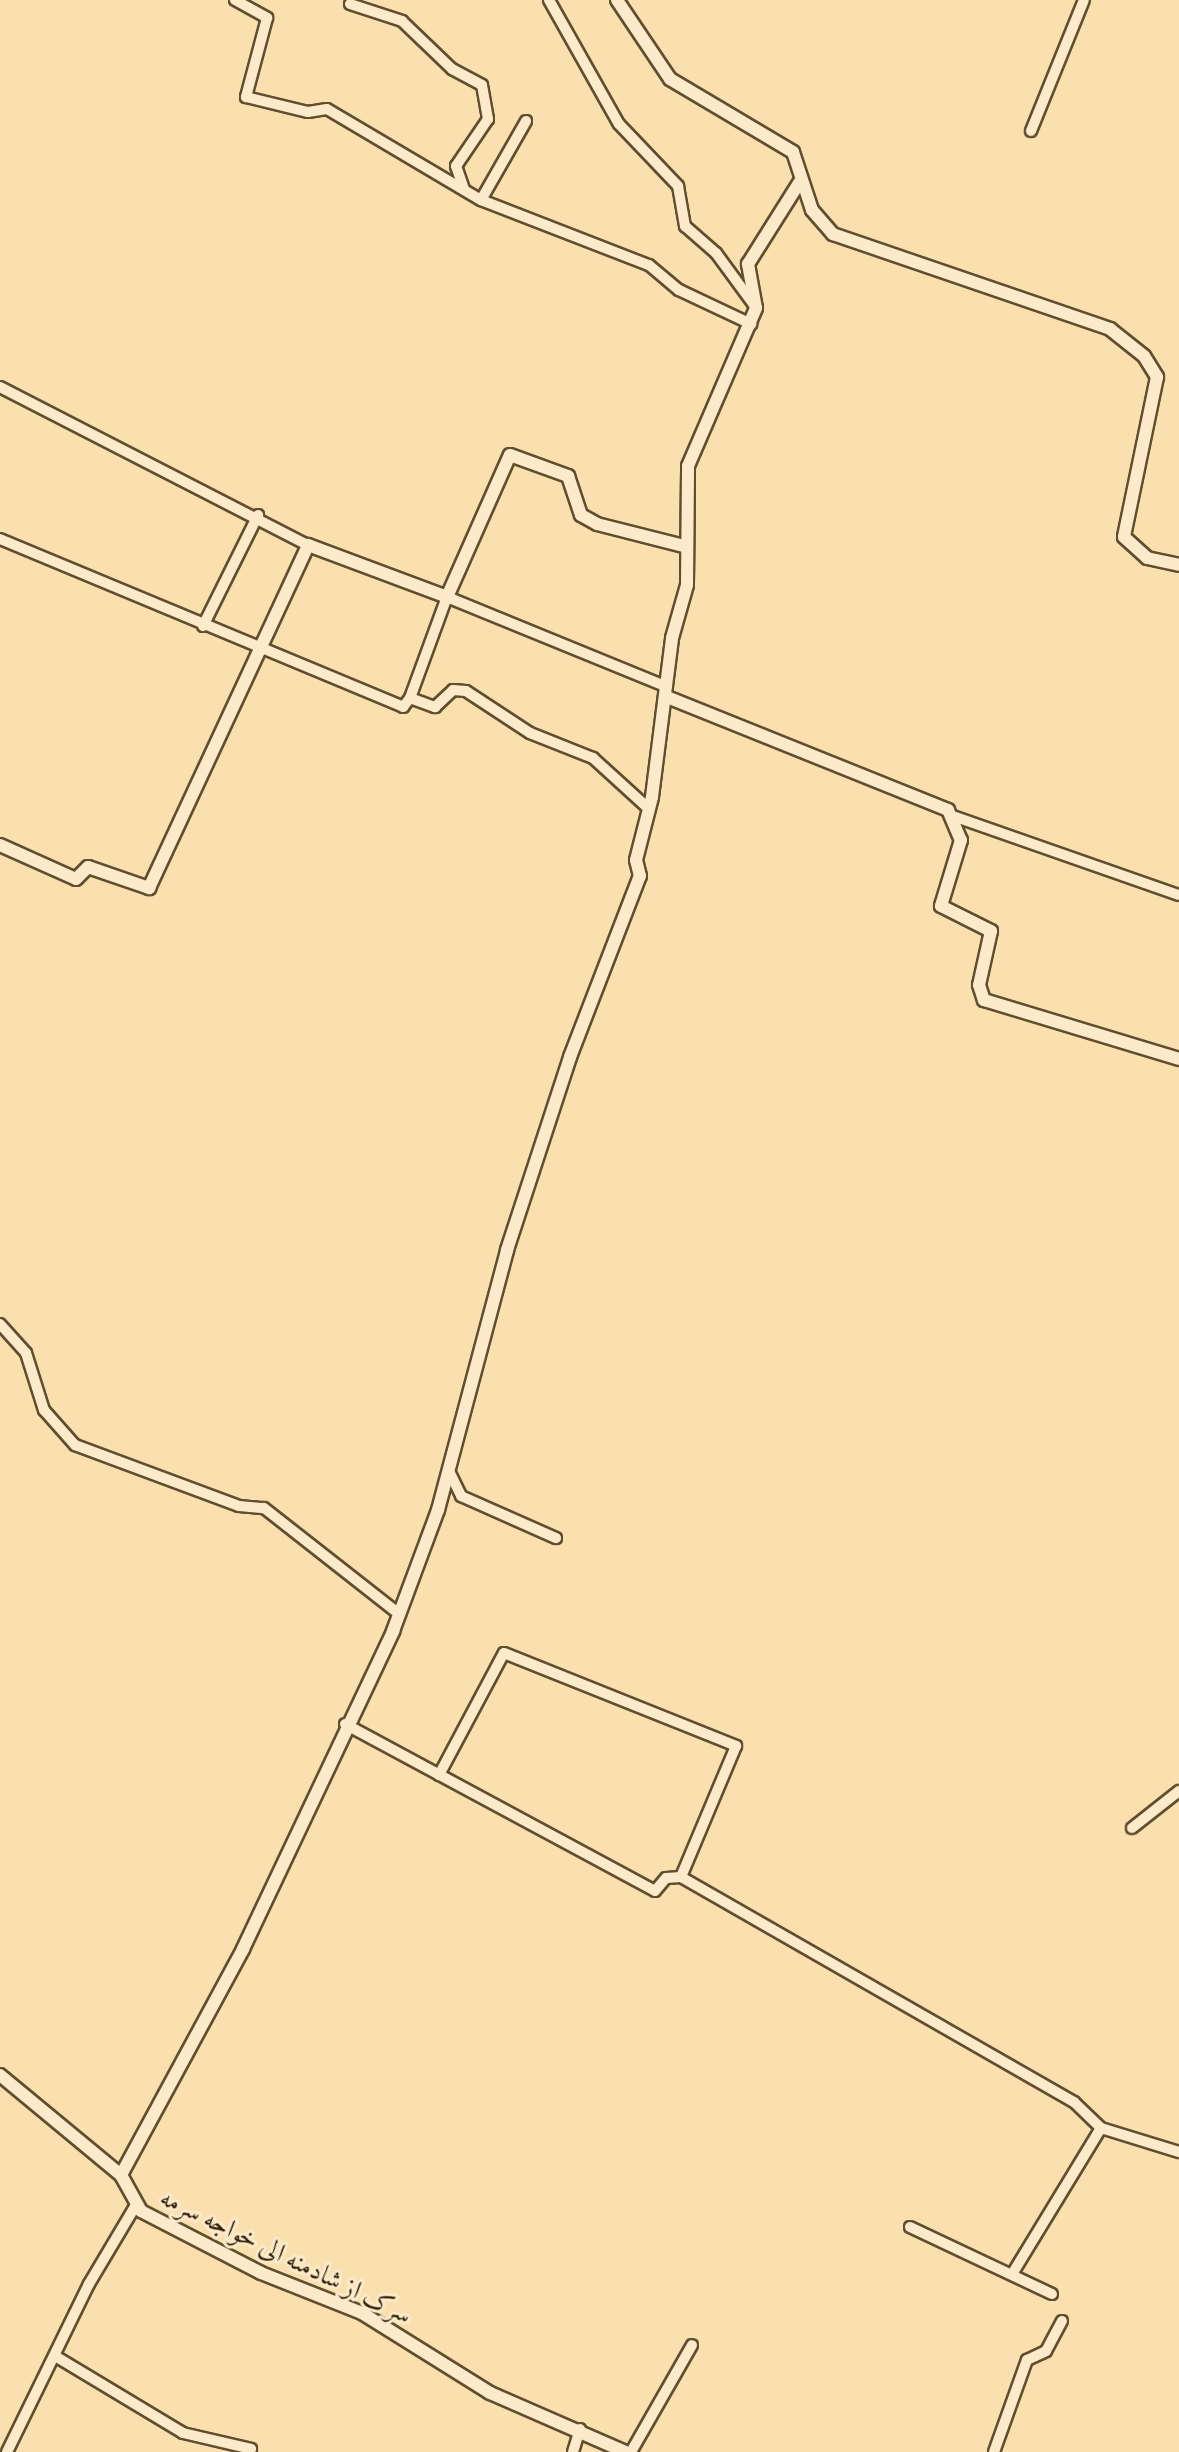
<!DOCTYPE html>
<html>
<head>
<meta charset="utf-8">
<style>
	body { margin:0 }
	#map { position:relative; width:1179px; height:2452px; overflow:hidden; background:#fadfaf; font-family:Alegreya,Amiri,serif }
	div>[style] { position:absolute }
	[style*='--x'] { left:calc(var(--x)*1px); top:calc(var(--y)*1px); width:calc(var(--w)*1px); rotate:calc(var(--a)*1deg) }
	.roads { filter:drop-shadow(2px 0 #614e2e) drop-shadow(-2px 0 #614e2e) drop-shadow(0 2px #614e2e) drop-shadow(0 -2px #614e2e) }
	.minor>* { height:10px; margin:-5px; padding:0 5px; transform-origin:5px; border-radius:5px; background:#fceacb }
	.tertiary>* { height:12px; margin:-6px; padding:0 6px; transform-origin:6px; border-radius:6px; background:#fceacb }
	span { translate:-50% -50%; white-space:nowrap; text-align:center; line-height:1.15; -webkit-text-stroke:6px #fceacb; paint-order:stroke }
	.street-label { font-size:26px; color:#2e1d03 }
</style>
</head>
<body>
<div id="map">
	<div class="roads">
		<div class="minor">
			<i style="--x:235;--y:0;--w:37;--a:29"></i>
			<i style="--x:267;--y:18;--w:82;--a:104.9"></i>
			<i style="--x:246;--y:97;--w:64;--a:13.6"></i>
			<i style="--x:308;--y:112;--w:19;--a:-9"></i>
			<i style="--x:327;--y:109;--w:179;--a:30.6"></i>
			<i style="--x:481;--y:200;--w:180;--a:21.2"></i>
			<i style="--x:649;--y:265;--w:39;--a:40"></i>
			<i style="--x:679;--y:290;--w:80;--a:25.3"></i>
			<i style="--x:549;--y:0;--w:142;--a:60.6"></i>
			<i style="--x:619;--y:124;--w:86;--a:46.4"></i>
			<i style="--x:678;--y:186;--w:41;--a:80.1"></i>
			<i style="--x:685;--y:226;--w:41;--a:41.1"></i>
			<i style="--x:716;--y:253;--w:64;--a:53.8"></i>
			<i style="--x:350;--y:4;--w:55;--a:18.1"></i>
			<i style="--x:402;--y:21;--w:69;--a:43.8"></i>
			<i style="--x:452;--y:69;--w:34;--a:28"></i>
			<i style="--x:482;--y:85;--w:35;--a:80"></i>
			<i style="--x:488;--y:119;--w:57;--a:124.2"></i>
			<i style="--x:456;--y:166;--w:24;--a:71"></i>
			<i style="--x:1031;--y:131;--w:141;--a:-68"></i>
			<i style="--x:481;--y:200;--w:91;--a:-60.3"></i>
			<i style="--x:0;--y:387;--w:346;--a:27.2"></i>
			<i style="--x:0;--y:539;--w:437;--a:22.6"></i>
			<i style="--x:403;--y:707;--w:11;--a:-52"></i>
			<i style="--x:410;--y:698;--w:27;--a:20"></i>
			<i style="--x:435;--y:707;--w:25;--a:-43"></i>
			<i style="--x:453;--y:690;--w:13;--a:4"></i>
			<i style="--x:466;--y:691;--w:77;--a:33.3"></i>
			<i style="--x:530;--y:733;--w:68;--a:21.6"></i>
			<i style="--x:593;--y:758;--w:76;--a:42.3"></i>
			<i style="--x:203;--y:626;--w:124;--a:-63.6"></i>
			<i style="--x:410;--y:698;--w:108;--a:-69.9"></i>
			<i style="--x:447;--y:597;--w:235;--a:22.2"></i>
			<i style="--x:953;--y:816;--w:239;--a:19.3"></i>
			<i style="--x:0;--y:1324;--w:39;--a:48"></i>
			<i style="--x:26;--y:1353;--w:60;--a:72.5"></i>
			<i style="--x:44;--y:1410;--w:47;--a:48.5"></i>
			<i style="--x:75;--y:1445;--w:175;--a:20.4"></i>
			<i style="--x:239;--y:1506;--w:25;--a:5"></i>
			<i style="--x:264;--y:1508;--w:172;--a:38.1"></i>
			<i style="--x:449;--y:1471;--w:28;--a:64"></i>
			<i style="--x:461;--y:1496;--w:104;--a:23.9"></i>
			<i style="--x:345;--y:1724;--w:352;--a:28.3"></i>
			<i style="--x:655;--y:1891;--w:17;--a:-50"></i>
			<i style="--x:666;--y:1878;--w:15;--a:-4"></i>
			<i style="--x:681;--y:1877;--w:453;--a:29.8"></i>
			<i style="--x:1074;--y:2102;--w:37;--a:44"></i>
			<i style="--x:1101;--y:2128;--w:82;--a:17.1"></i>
			<i style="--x:439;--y:1775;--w:138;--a:-62"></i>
			<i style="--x:504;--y:1653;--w:250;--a:21.8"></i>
			<i style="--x:736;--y:1746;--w:142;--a:112.8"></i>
			<i style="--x:1132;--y:1828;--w:60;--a:-38.2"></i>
			<i style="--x:910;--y:2227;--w:157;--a:25.3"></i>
			<i style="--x:1014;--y:2271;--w:167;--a:-58.7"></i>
			<i style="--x:55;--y:2356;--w:149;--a:31"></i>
			<i style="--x:183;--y:2433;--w:70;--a:13.2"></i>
			<i style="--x:7;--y:2452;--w:187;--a:-64"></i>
			<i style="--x:89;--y:2284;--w:92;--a:-59.3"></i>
			<i style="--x:573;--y:2452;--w:24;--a:-73"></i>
			<i style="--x:631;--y:2452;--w:123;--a:-60.3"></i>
			<i style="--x:994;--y:2452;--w:98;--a:-70.3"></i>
			<i style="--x:1027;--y:2360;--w:21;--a:-25"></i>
			<i style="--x:1046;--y:2351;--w:34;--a:-62"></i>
		</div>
		<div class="tertiary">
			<i style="--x:617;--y:0;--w:95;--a:56.1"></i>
			<i style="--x:670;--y:79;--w:143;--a:30.7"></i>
			<i style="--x:793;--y:152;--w:61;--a:71.9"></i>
			<i style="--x:812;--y:210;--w:32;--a:49"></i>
			<i style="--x:833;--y:234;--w:293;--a:18.9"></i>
			<i style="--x:1110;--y:329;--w:43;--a:38.5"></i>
			<i style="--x:1144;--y:356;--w:25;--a:58"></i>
			<i style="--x:1157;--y:377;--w:163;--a:101.7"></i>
			<i style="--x:1124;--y:537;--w:31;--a:42"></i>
			<i style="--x:1147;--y:558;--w:33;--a:12"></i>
			<i style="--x:667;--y:697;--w:303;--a:21.9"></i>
			<i style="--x:948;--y:810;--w:33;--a:67"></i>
			<i style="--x:961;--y:840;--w:69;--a:106.9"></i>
			<i style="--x:941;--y:906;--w:56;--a:26.6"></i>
			<i style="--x:991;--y:931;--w:55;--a:102.5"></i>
			<i style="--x:979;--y:985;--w:16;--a:72"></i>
			<i style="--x:984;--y:1000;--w:204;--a:16.8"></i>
			<i style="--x:0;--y:845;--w:83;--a:24.1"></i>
			<i style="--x:76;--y:879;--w:17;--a:-45"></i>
			<i style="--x:88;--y:867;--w:65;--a:19"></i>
			<i style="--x:149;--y:888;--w:378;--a:-65.1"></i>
			<i style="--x:308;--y:545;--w:148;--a:20.5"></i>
			<i style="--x:447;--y:597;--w:155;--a:-66.1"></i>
			<i style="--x:510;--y:455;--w:62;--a:19.9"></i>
			<i style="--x:568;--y:476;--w:41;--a:71.6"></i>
			<i style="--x:581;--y:515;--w:18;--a:29"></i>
			<i style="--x:597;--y:524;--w:90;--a:14.2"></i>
			<i style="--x:0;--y:2075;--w:157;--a:39.6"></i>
			<i style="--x:121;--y:2175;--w:41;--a:60.9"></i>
			<i style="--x:141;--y:2211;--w:135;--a:27.3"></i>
			<i style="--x:261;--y:2273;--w:109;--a:21.6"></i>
			<i style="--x:362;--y:2313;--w:151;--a:32"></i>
			<i style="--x:490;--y:2393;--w:148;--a:23.5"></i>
			<i style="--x:121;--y:2175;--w:257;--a:-61.6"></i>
			<i style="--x:243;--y:1949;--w:352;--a:-64.7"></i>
			<i style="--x:393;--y:1631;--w:129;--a:-69.6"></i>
			<i style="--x:438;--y:1510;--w:269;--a:-75.1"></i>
			<i style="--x:507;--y:1250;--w:203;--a:-71.9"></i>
			<i style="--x:570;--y:1057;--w:194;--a:-68.9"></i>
			<i style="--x:640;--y:876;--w:16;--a:-104"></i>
			<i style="--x:636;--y:860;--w:65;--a:-75.7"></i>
			<i style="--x:652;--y:797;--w:160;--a:-82.8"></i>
			<i style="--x:672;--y:638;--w:55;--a:-74.2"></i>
			<i style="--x:687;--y:585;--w:119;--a:-89.5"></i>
			<i style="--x:688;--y:466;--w:172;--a:-66.7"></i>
			<i style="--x:756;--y:308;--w:45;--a:-100.3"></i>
			<i style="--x:748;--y:264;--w:96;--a:-57.8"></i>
		</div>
	</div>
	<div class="street-label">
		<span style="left:286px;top:2256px;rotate:26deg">سرک از شادمنه الی خواجه سرمه</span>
	</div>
</div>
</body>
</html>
